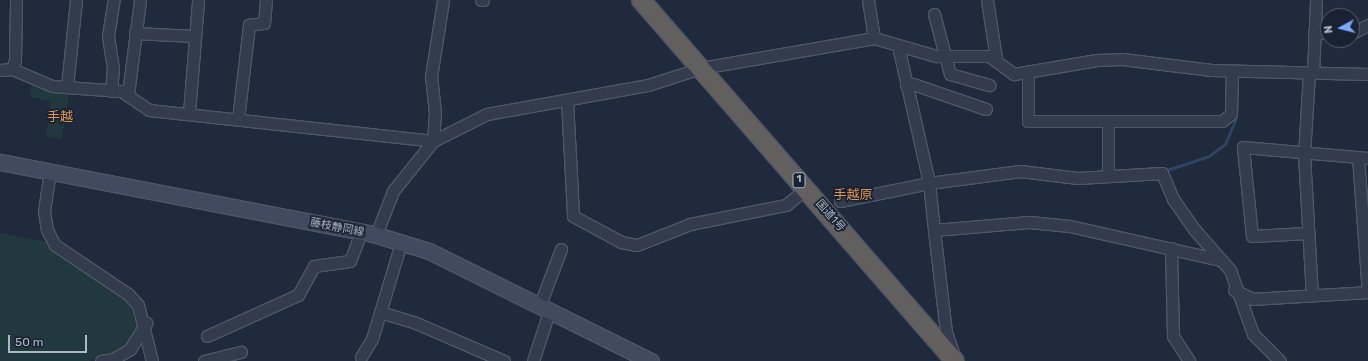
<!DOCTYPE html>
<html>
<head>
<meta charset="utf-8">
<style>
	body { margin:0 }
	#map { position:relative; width:1368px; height:361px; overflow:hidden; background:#1f2a3c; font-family:Rubik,"Noto Sans JP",sans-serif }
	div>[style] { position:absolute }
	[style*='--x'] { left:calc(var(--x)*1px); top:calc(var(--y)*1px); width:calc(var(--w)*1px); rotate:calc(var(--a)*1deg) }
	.green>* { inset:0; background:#21383d }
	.stream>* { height:3px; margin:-1.5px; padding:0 1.5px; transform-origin:1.5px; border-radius:1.5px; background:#2f4363 }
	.roads { filter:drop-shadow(1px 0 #4e5766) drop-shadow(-1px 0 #4e5766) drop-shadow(0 1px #4e5766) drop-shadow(0 -1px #4e5766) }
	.minor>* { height:11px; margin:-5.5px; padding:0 5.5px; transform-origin:5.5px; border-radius:5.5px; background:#333c4c }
	.secondary>* { height:15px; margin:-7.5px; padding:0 7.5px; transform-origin:7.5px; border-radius:7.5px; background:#414b5f }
	.trunk>* { height:18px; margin:-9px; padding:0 9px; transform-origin:9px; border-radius:9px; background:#62605e }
	span { translate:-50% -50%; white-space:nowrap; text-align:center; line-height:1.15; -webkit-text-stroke:3.5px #192230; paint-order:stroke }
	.shield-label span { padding:1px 3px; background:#192230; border:1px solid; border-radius:3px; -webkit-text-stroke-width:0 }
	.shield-label { font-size:10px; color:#aeb7c8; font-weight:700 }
	.street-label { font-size:11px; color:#aeb7c8 }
	.quarter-label { font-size:13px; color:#de9553 }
	.north { position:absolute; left:1320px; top:8px; width:40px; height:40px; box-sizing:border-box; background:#192230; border:1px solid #555e6d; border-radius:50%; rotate:263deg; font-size:11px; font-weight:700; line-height:16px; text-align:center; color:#aeb7c8 }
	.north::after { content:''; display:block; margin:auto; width:14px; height:18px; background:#7ca9ff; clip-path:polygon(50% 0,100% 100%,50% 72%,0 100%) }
	.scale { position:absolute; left:8px; top:335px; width:79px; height:18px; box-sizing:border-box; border:2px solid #aeb7c8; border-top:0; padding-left:5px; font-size:12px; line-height:14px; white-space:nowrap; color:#aeb7c8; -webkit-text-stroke:3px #192230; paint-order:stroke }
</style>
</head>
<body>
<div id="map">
	<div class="green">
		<i style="clip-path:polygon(32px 82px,69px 93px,62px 139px,46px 137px,51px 101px,30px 97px)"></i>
		<i style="clip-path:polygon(0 233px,48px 242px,63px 258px,124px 295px,139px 316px,137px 333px,123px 349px,89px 361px,0 361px)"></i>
	</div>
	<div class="stream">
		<i style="--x:1167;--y:170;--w:44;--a:-18.4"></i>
		<i style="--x:1209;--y:156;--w:20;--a:-37"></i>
		<i style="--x:1225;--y:144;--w:25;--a:-67"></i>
		<i style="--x:1235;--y:121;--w:41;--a:-87.2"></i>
	</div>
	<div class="roads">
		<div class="minor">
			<i style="--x:481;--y:0;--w:2;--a:0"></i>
			<i style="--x:868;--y:0;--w:38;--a:81"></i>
			<i style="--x:987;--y:0;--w:59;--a:81.2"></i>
			<i style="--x:934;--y:14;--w:62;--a:75.1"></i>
			<i style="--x:950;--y:74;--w:41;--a:15.8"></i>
			<i style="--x:135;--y:33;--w:59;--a:2.9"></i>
			<i style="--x:1314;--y:33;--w:14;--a:0"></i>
			<i style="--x:1352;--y:33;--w:18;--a:-27"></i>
			<i style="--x:898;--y:46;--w:140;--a:77.2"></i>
			<i style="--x:929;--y:183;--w:47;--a:83.9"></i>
			<i style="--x:934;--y:230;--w:95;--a:-4.8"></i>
			<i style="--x:1029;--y:222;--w:41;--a:5.6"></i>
			<i style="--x:1070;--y:226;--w:155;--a:12.7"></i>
			<i style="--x:12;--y:69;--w:9;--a:-72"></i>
			<i style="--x:15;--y:60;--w:60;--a:-89"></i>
			<i style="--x:0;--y:70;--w:12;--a:-5"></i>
			<i style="--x:12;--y:69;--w:43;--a:23"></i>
			<i style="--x:52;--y:86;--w:69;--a:4.1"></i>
			<i style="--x:121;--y:91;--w:34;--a:34"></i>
			<i style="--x:149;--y:110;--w:286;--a:6.2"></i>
			<i style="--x:433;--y:141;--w:28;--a:-86"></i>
			<i style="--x:435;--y:113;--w:36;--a:-96"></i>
			<i style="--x:431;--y:77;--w:78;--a:-81.1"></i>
			<i style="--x:1028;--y:72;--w:49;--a:90"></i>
			<i style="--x:1028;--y:121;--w:194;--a:0"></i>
			<i style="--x:1222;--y:121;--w:11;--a:-38"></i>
			<i style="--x:1231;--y:114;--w:43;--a:-88.7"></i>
			<i style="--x:1309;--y:73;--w:81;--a:93.5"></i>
			<i style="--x:1304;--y:154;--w:141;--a:86.8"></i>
			<i style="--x:1313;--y:73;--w:73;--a:-87.6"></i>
			<i style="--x:906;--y:85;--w:7;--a:-8"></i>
			<i style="--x:913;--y:84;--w:77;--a:18.9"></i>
			<i style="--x:67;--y:87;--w:87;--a:-84.1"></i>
			<i style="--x:111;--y:91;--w:23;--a:-85"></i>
			<i style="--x:113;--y:68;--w:32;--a:-99"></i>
			<i style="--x:108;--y:36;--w:36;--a:-81"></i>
			<i style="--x:128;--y:94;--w:95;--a:-82.7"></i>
			<i style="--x:567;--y:100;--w:116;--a:87"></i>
			<i style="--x:573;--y:216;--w:55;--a:28.4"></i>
			<i style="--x:621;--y:242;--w:16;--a:11"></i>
			<i style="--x:637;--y:245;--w:57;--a:-21.6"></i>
			<i style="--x:690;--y:224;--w:98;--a:-11.2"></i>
			<i style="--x:786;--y:205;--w:26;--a:-40"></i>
			<i style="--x:189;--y:113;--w:113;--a:-85.4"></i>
			<i style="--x:238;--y:119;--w:95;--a:-83.3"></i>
			<i style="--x:249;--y:25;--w:15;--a:-8"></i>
			<i style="--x:264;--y:23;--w:23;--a:-85"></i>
			<i style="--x:1108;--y:121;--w:55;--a:90"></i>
			<i style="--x:1358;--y:157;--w:135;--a:85.8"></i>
			<i style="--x:50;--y:171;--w:40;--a:98.5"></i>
			<i style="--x:44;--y:211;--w:19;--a:81"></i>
			<i style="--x:47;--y:230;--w:17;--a:62"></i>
			<i style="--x:55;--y:245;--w:88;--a:33.9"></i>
			<i style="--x:128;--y:294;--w:15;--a:48"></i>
			<i style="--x:138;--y:305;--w:58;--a:76"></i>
			<i style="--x:840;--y:201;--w:91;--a:-11.4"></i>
			<i style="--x:929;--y:183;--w:92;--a:-7.5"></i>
			<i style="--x:1020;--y:171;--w:58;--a:6.9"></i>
			<i style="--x:1078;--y:178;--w:84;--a:-3.4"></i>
			<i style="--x:1162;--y:173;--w:28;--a:67"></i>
			<i style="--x:1173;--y:199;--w:37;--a:55"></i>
			<i style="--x:1194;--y:229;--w:55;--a:48.7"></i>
			<i style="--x:1230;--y:270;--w:68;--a:70.2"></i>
			<i style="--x:1253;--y:334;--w:38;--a:45"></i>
			<i style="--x:934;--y:230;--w:103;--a:83.3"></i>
			<i style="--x:946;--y:332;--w:24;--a:71"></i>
			<i style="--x:1307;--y:233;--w:55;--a:176.9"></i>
			<i style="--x:1252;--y:236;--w:89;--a:-95.8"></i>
			<i style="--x:1243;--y:147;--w:125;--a:5"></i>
			<i style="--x:376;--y:235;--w:47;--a:-68.9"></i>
			<i style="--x:393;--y:191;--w:64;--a:-51.3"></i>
			<i style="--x:433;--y:141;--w:60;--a:-26.6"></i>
			<i style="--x:487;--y:114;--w:164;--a:-10.2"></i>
			<i style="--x:648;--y:85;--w:56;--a:-17.8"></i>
			<i style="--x:701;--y:68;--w:176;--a:-9.8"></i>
			<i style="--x:874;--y:38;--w:65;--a:16.2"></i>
			<i style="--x:936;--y:56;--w:53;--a:0"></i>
			<i style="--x:989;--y:56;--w:31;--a:36"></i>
			<i style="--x:1014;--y:74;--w:84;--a:-9.6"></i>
			<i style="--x:1097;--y:60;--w:25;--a:-2"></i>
			<i style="--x:1122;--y:59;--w:90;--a:7"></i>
			<i style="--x:1211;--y:70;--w:157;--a:1.5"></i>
			<i style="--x:1171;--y:248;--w:88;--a:88.7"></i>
			<i style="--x:1173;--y:336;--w:30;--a:57"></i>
			<i style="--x:1234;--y:290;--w:21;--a:25"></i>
			<i style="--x:1253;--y:299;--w:115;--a:-3.5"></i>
			<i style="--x:539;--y:307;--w:62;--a:-69.2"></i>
			<i style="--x:380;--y:312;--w:38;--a:17"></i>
			<i style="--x:416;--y:323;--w:96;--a:23.4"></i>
			<i style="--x:207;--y:336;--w:100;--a:-24.3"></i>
			<i style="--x:298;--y:295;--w:33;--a:-61"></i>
			<i style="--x:314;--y:266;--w:36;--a:-8"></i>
			<i style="--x:350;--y:261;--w:31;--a:-69"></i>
			<i style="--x:361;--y:357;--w:21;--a:-59"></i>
			<i style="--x:372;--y:339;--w:100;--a:-73.2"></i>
			<i style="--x:101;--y:361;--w:12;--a:-9"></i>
			<i style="--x:113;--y:359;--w:20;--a:-30"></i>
			<i style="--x:130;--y:349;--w:31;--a:-58"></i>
			<i style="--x:204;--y:361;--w:38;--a:-14"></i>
			<i style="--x:533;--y:361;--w:52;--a:-71.9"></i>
		</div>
		<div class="secondary">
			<i style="--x:0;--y:162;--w:380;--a:10.9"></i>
			<i style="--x:373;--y:234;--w:59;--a:16.9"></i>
			<i style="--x:429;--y:251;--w:248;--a:26.4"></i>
		</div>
		<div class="trunk">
			<i style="--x:641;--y:0;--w:478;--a:49"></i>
		</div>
	</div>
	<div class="shield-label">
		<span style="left:799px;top:180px">1</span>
	</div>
	<div class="street-label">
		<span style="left:830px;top:216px;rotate:49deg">国道1号</span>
		<span style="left:337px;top:228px;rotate:11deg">藤枝静岡線</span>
	</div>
	<div class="quarter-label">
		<span style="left:60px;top:117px">手越</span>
		<span style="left:853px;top:195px">手越原</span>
	</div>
	<div class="north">N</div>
	<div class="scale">50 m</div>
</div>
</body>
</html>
